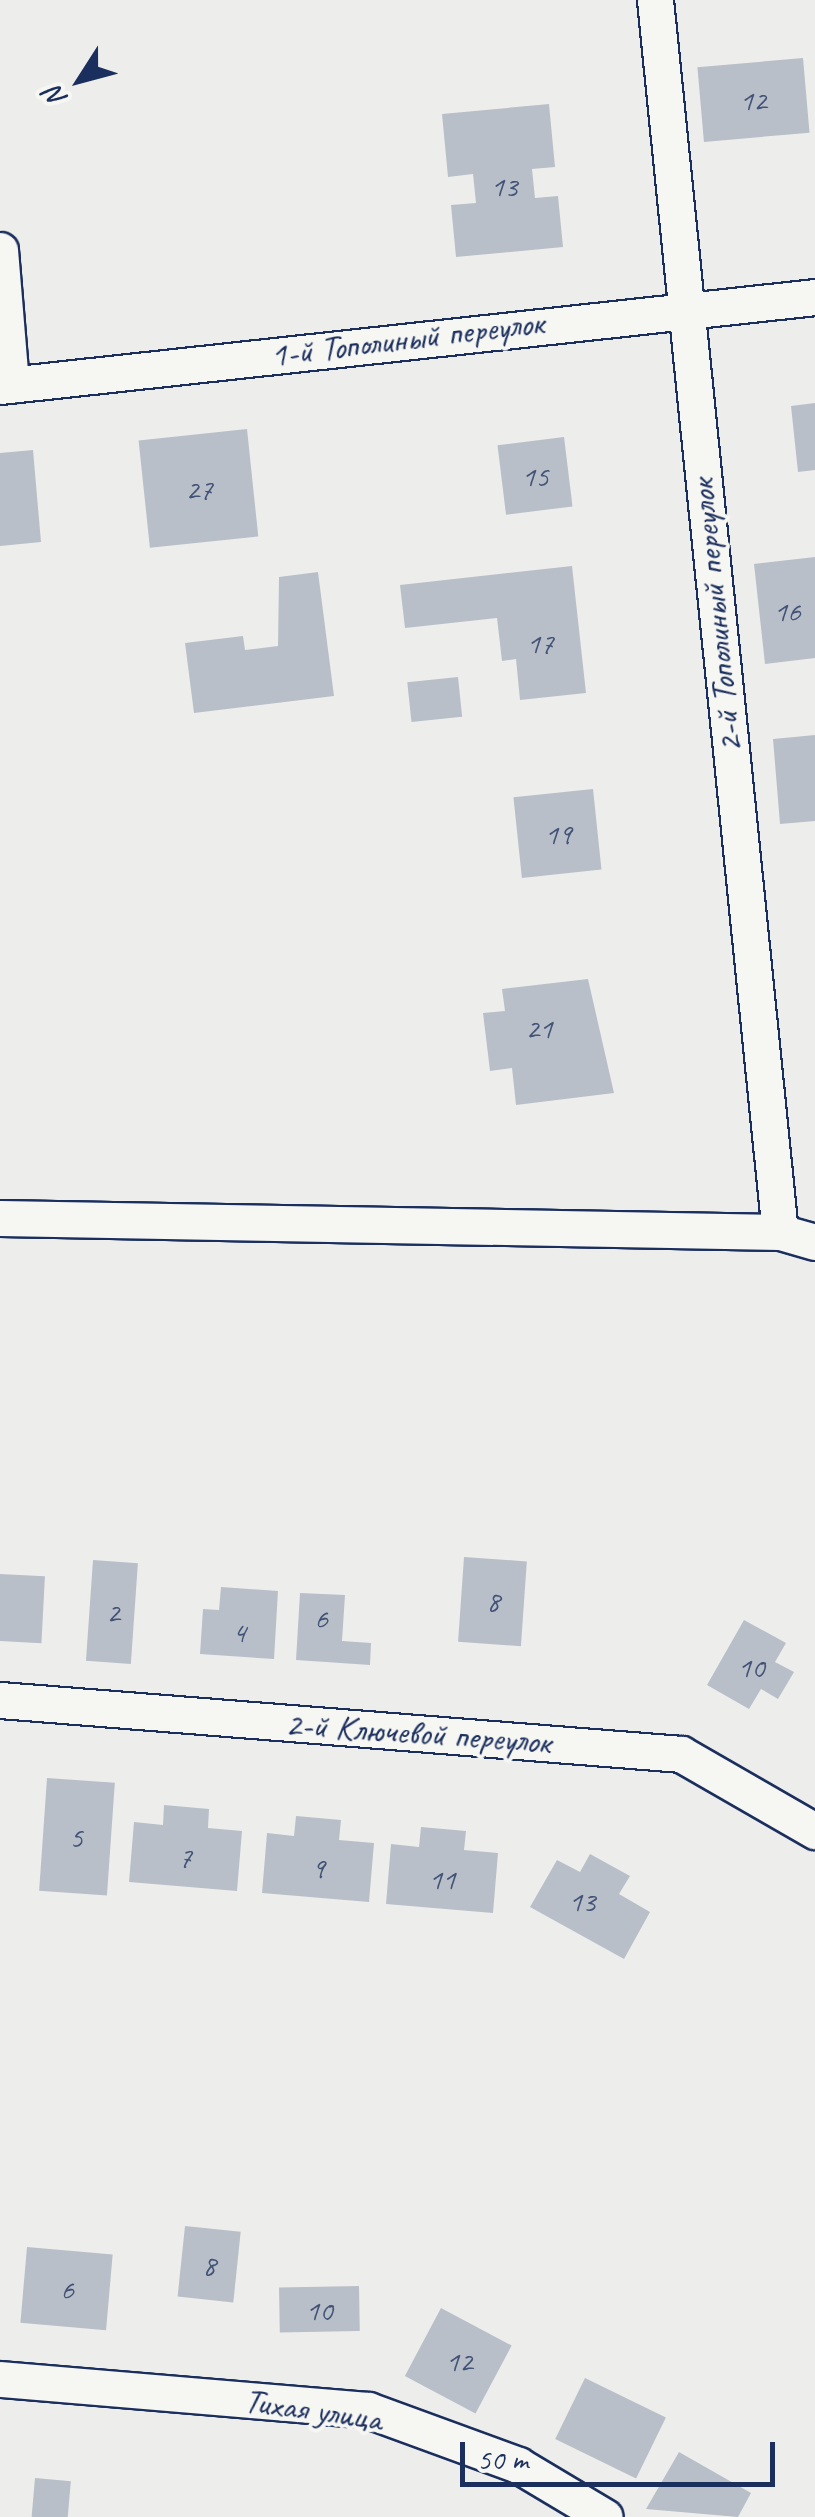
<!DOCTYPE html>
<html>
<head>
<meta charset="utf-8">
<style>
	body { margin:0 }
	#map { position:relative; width:815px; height:2517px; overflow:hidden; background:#edeeec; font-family:Caveat,sans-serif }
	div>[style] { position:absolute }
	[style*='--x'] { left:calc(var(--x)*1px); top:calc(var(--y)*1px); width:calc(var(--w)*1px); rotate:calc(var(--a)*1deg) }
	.building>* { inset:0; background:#b9bfc8; transform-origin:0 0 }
	.roads { filter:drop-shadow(2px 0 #1b2f5e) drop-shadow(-2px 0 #1b2f5e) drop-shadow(0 2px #1b2f5e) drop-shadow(0 -2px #1b2f5e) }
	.street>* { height:35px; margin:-17.5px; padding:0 17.5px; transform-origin:17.5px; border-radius:17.5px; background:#f6f6f2 }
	span { translate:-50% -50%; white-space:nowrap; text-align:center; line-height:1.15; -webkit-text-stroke:8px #f6f6f2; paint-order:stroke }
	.number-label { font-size:30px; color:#425378 }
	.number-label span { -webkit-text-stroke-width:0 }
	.street-label { font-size:35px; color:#1b2f5e }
	.north { position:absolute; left:30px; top:30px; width:100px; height:100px; -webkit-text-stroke:8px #f6f6f2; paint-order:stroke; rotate:234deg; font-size:28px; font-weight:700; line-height:40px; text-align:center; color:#1b2f5e }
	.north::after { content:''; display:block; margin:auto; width:35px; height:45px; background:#1b2f5e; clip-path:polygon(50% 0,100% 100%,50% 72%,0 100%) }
	.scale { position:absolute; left:460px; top:2442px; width:315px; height:45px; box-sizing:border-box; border:5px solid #1b2f5e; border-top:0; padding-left:12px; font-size:30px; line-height:35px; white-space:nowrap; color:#1b2f5e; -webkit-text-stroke:8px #f6f6f2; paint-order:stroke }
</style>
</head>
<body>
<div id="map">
	<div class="building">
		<i style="left:803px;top:58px;width:75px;height:106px;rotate:85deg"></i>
		<i style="clip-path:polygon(549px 104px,555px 167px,532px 169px,535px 198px,558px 196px,563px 247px,456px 257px,451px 205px,476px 203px,473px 174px,448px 177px,442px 114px)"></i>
		<i style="clip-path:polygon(815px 403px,815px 470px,798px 472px,791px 406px)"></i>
		<i style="left:247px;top:429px;width:108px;height:109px;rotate:84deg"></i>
		<i style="left:564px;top:437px;width:70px;height:67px;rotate:83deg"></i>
		<i style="clip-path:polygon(33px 450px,41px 542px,0 546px,0 453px)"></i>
		<i style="clip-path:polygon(815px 557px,815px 658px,765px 664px,754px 564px)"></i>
		<i style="clip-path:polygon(572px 566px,586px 693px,520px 700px,516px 659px,502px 661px,497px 618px,405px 628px,400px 585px)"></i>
		<i style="clip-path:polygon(318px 572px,334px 696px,194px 713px,185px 643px,243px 636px,245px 650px,278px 646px,279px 577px)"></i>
		<i style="left:458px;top:677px;width:40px;height:51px;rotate:84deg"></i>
		<i style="clip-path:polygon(815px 735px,815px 821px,780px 824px,773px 739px)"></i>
		<i style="left:593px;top:789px;width:81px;height:80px;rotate:84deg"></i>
		<i style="clip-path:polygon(588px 979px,614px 1093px,516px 1105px,512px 1068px,490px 1071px,483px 1013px,505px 1011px,502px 989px)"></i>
		<i style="left:464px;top:1557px;width:63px;height:85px;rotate:4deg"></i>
		<i style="left:93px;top:1560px;width:45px;height:101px;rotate:4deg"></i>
		<i style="left:0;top:1574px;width:45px;height:67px;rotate:3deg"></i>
		<i style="clip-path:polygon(221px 1587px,278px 1591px,274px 1659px,200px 1654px,203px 1609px,219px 1610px)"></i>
		<i style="clip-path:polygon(300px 1593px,345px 1595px,342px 1641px,371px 1643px,370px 1665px,296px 1660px)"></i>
		<i style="clip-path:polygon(744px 1620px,786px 1643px,775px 1662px,794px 1672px,778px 1699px,761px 1689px,749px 1709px,707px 1685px)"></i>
		<i style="left:47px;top:1778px;width:68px;height:113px;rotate:4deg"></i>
		<i style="clip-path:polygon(164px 1805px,209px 1809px,208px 1828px,242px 1831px,237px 1891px,129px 1882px,134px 1822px,163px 1825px)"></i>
		<i style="clip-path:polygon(296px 1816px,341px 1820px,339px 1840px,374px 1843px,369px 1902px,262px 1893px,267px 1833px,294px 1836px)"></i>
		<i style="clip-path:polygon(421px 1827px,466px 1831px,464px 1850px,498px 1853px,493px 1913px,386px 1904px,391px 1844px,419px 1847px)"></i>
		<i style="clip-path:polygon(590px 1854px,630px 1876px,619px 1894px,650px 1912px,624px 1959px,530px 1907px,557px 1860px,580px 1872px)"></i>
		<i style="left:185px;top:2226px;width:56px;height:71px;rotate:6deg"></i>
		<i style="left:27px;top:2247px;width:86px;height:76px;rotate:5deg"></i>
		<i style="left:359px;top:2286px;width:45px;height:80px;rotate:89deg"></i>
		<i style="left:441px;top:2308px;width:80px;height:77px;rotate:28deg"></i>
		<i style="left:585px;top:2378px;width:90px;height:68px;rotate:26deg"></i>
		<i style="clip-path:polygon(679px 2452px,751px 2493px,738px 2517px,646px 2509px)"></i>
		<i style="left:35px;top:2478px;width:36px;height:39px;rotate:5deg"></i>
	</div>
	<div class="roads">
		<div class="street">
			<i style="--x:655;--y:0;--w:1238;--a:84.21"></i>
			<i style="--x:0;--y:250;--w:135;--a:85.3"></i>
			<i style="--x:0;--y:386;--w:820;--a:-6.23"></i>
			<i style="--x:0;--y:1218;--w:780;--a:1.03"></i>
			<i style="--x:780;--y:1232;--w:36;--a:16"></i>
			<i style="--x:0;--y:1700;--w:683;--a:4.53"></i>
			<i style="--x:681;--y:1754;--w:155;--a:29.9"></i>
			<i style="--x:0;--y:2379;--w:369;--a:4.8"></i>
			<i style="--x:368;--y:2410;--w:160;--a:20.1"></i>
			<i style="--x:518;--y:2465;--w:101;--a:30.9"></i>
		</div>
	</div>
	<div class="number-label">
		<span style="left:753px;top:100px">12</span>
		<span style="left:504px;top:186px">13</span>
		<span style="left:535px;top:476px">15</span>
		<span style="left:199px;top:489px">27</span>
		<span style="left:787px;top:611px">16</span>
		<span style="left:540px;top:643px">17</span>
		<span style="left:558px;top:834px">19</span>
		<span style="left:539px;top:1028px">21</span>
		<span style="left:493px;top:1601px">8</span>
		<span style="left:113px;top:1612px">2</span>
		<span style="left:321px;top:1618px">6</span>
		<span style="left:239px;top:1632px">4</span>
		<span style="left:751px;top:1667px">10</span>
		<span style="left:76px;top:1837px">5</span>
		<span style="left:185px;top:1857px">7</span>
		<span style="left:318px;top:1868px">9</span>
		<span style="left:442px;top:1879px">11</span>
		<span style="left:582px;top:1901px">13</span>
		<span style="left:209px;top:2265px">8</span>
		<span style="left:67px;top:2289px">6</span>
		<span style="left:319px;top:2310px">10</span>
		<span style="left:459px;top:2361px">12</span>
	</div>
	<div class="street-label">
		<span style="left:407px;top:339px;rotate:-7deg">1-й Тополиный переулок</span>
		<span style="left:716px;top:616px;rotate:-96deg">2-й Тополиный переулок</span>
		<span style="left:418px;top:1733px;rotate:4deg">2-й Ключевой переулок</span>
		<span style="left:313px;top:2410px;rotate:8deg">Тихая улица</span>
	</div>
	<div class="north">N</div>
	<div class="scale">50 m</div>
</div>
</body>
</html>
